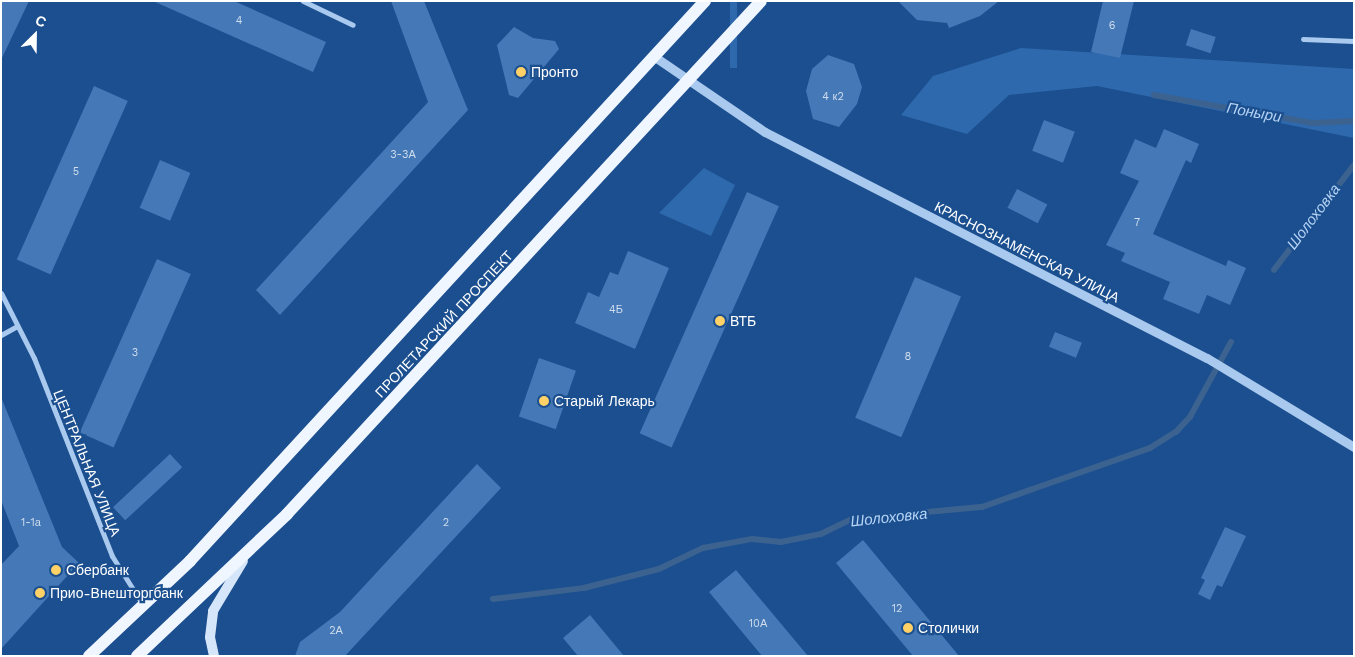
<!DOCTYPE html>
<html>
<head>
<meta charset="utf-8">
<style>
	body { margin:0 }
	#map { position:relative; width:1355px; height:657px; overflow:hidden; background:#1b4f8f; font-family:"Work Sans",sans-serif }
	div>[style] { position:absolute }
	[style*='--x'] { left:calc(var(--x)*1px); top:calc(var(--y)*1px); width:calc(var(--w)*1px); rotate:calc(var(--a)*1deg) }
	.green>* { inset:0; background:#2e69ad; transform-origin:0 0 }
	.stream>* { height:5.5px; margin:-2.75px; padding:0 2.75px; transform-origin:2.75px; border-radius:2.75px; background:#3c6290 }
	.building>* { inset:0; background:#4478b7; transform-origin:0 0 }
	.minor>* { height:5px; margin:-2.5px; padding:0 2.5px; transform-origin:2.5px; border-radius:2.5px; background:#a9c9ee }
	.tertiary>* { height:9px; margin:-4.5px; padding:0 4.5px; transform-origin:4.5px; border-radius:4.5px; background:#a9c9ee }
	.secondary>* { height:10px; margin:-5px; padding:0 5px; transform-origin:5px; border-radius:5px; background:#d6e6fa }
	.primary>* { height:12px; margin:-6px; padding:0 6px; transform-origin:6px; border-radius:6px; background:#f0f6ff }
	.dots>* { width:14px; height:14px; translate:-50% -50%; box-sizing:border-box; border:2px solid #1b4f8f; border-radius:50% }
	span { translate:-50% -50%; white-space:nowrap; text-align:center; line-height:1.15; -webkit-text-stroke:4.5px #1b4f8f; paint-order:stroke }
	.number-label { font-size:11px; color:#d0dded }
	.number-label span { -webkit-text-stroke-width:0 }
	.poi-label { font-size:14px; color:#fff }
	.left { translate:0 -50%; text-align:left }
	.street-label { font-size:14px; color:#fff }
	.water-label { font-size:15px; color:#b5d3f5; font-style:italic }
	.frame { position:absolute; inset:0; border:2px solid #fff; pointer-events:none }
	.north { position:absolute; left:10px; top:10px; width:50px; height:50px; -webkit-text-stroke:4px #1b4f8f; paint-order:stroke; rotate:23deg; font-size:14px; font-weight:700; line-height:20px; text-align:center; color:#fff }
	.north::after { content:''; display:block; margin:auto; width:18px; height:22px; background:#fff; clip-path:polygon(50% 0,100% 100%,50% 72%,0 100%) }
</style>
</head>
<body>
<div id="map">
	<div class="green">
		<i style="left:730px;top:1px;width:7px;height:67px"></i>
		<i style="clip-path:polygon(1021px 48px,1354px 69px,1354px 138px,1097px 86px,1009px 95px,967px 134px,901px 115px,933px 76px)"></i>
		<i style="clip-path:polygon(704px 168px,735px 185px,711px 236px,659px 213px)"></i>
	</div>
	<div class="stream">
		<i style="--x:1154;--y:95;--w:160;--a:10"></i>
		<i style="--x:1312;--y:123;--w:42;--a:-2.7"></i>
		<i style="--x:1274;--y:270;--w:132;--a:-52.7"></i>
		<i style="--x:493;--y:599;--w:92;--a:-6.9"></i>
		<i style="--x:584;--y:588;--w:77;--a:-14.2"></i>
		<i style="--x:659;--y:569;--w:49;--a:-25.5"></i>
		<i style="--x:703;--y:548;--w:50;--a:-10.4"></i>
		<i style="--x:752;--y:539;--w:29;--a:6"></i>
		<i style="--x:781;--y:542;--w:41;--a:-11.3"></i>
		<i style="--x:821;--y:534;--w:34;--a:-26"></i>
		<i style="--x:852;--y:519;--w:131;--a:-5.3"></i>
		<i style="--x:982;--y:507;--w:54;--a:-19.4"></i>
		<i style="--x:1033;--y:489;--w:124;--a:-19.3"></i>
		<i style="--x:1150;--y:448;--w:31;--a:-32"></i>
		<i style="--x:1176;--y:432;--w:21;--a:-47"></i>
		<i style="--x:1190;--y:417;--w:85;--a:-61.3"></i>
	</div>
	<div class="building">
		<i style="clip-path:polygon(1px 1px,29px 1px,1px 60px)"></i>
		<i style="clip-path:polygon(153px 1px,234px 1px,326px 42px,313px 72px)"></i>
		<i style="clip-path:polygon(391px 1px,424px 1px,468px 110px,280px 315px,256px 290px,428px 102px)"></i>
		<i style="clip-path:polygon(898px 1px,999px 1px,980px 16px,949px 28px,947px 23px,917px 20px)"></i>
		<i style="clip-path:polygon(1103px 1px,1134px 1px,1120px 58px,1091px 52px)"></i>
		<i style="clip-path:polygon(514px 27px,533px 38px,555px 41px,559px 49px,518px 98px,509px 95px,497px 45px)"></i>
		<i style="left:1191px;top:29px;width:26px;height:17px;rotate:18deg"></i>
		<i style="clip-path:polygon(828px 55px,854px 64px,862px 87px,857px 104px,839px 127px,813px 119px,806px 91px,812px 69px)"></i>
		<i style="left:94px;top:86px;width:37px;height:190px;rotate:24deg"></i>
		<i style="left:1044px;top:120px;width:33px;height:33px;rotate:21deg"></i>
		<i style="clip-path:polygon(1164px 129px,1199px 144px,1191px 163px,1186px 160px,1153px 234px,1226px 266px,1228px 260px,1246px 268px,1230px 305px,1207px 295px,1199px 314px,1163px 299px,1170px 282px,1121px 261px,1125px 253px,1106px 245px,1139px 181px,1120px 173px,1135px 139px,1156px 148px)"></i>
		<i style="left:160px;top:160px;width:33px;height:52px;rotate:23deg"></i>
		<i style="left:1017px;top:189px;width:34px;height:21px;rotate:27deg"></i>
		<i style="left:747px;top:192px;width:35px;height:264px;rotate:24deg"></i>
		<i style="clip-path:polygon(628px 251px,669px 268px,635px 349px,575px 323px,588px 292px,599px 297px,610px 272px,618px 275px)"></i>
		<i style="left:157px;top:259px;width:37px;height:190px;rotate:24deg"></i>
		<i style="left:915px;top:277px;width:50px;height:153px;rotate:23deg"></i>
		<i style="left:1055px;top:332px;width:29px;height:16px;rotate:22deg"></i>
		<i style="left:539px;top:358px;width:39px;height:62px;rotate:19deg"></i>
		<i style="clip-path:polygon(1px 397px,62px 547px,79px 563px,1px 649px,1px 565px,19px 546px,1px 500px)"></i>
		<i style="left:170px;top:454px;width:18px;height:78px;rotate:47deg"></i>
		<i style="clip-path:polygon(477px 464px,501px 488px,345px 656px,295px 656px,300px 642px,340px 612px)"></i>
		<i style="clip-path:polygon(1225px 527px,1246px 536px,1222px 587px,1217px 585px,1210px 600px,1198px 594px,1205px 580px,1201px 578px)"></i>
		<i style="clip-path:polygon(863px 540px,959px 656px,913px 656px,836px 563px)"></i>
		<i style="clip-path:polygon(736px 570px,808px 656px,762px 656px,709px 592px)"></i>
		<i style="clip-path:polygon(590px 615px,624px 656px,578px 656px,563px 638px)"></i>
	</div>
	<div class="minor">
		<i style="--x:303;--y:1;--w:55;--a:25.6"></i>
		<i style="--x:1303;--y:39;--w:51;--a:2.2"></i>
		<i style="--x:1;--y:293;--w:73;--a:63.1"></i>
		<i style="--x:34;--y:358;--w:213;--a:68.5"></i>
		<i style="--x:112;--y:556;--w:58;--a:57.7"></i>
		<i style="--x:1;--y:335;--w:18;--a:-29"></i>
	</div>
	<div class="tertiary">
		<i style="--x:655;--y:57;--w:133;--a:34.3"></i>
		<i style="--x:765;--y:132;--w:496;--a:27.1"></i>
		<i style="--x:1207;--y:358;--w:172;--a:31.2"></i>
	</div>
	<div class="secondary">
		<i style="--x:214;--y:656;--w:19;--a:-102"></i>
		<i style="--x:210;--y:637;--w:26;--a:-83"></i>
		<i style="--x:213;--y:611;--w:58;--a:-59"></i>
	</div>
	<div class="primary">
		<i style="--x:89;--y:656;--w:139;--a:-43.2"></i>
		<i style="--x:190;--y:561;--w:761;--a:-47.4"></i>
		<i style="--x:137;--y:656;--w:207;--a:-43.4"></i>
		<i style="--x:287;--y:514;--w:698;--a:-47.26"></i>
	</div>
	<div class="dots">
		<i style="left:521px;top:72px;background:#ffd166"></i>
		<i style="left:720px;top:321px;background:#ffd166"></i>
		<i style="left:544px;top:401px;background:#ffd166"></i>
		<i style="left:56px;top:570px;background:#ffd166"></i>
		<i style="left:40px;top:593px;background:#ffd166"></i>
		<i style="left:908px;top:628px;background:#ffd166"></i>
	</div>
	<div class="number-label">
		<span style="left:239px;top:21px">4</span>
		<span style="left:1112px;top:26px">6</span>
		<span style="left:833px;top:97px">4 к2</span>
		<span style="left:403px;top:155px">3-3А</span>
		<span style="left:76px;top:172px">5</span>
		<span style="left:1137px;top:223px">7</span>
		<span style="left:616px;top:310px">4Б</span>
		<span style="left:135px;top:353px">3</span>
		<span style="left:908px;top:357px">8</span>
		<span style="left:31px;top:523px">1-1а</span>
		<span style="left:446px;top:523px">2</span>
		<span style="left:897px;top:609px">12</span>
		<span style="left:758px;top:624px">10А</span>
		<span style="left:336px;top:631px">2А</span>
	</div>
	<div class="poi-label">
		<span class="left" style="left:531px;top:72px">Пронто</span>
		<span class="left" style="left:730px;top:321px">ВТБ</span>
		<span class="left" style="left:554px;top:401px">Старый Лекарь</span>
		<span class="left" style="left:66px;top:570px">Сбербанк</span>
		<span class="left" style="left:50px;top:593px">Прио-Внешторгбанк</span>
		<span class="left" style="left:918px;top:628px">Столички</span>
	</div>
	<div class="street-label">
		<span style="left:1027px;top:252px;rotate:27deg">КРАСНОЗНАМЕНСКАЯ УЛИЦА</span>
		<span style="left:444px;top:324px;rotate:-47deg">ПРОЛЕТАРСКИЙ ПРОСПЕКТ</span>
		<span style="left:87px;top:463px;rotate:68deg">ЦЕНТРАЛЬНАЯ УЛИЦА</span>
	</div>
	<div class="water-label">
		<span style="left:1254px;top:113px;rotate:10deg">Поныри</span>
		<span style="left:1314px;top:217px;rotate:-53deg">Шолоховка</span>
		<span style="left:889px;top:518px;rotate:-6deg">Шолоховка</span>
	</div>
	<div class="frame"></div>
	<div class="north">С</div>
</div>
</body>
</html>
